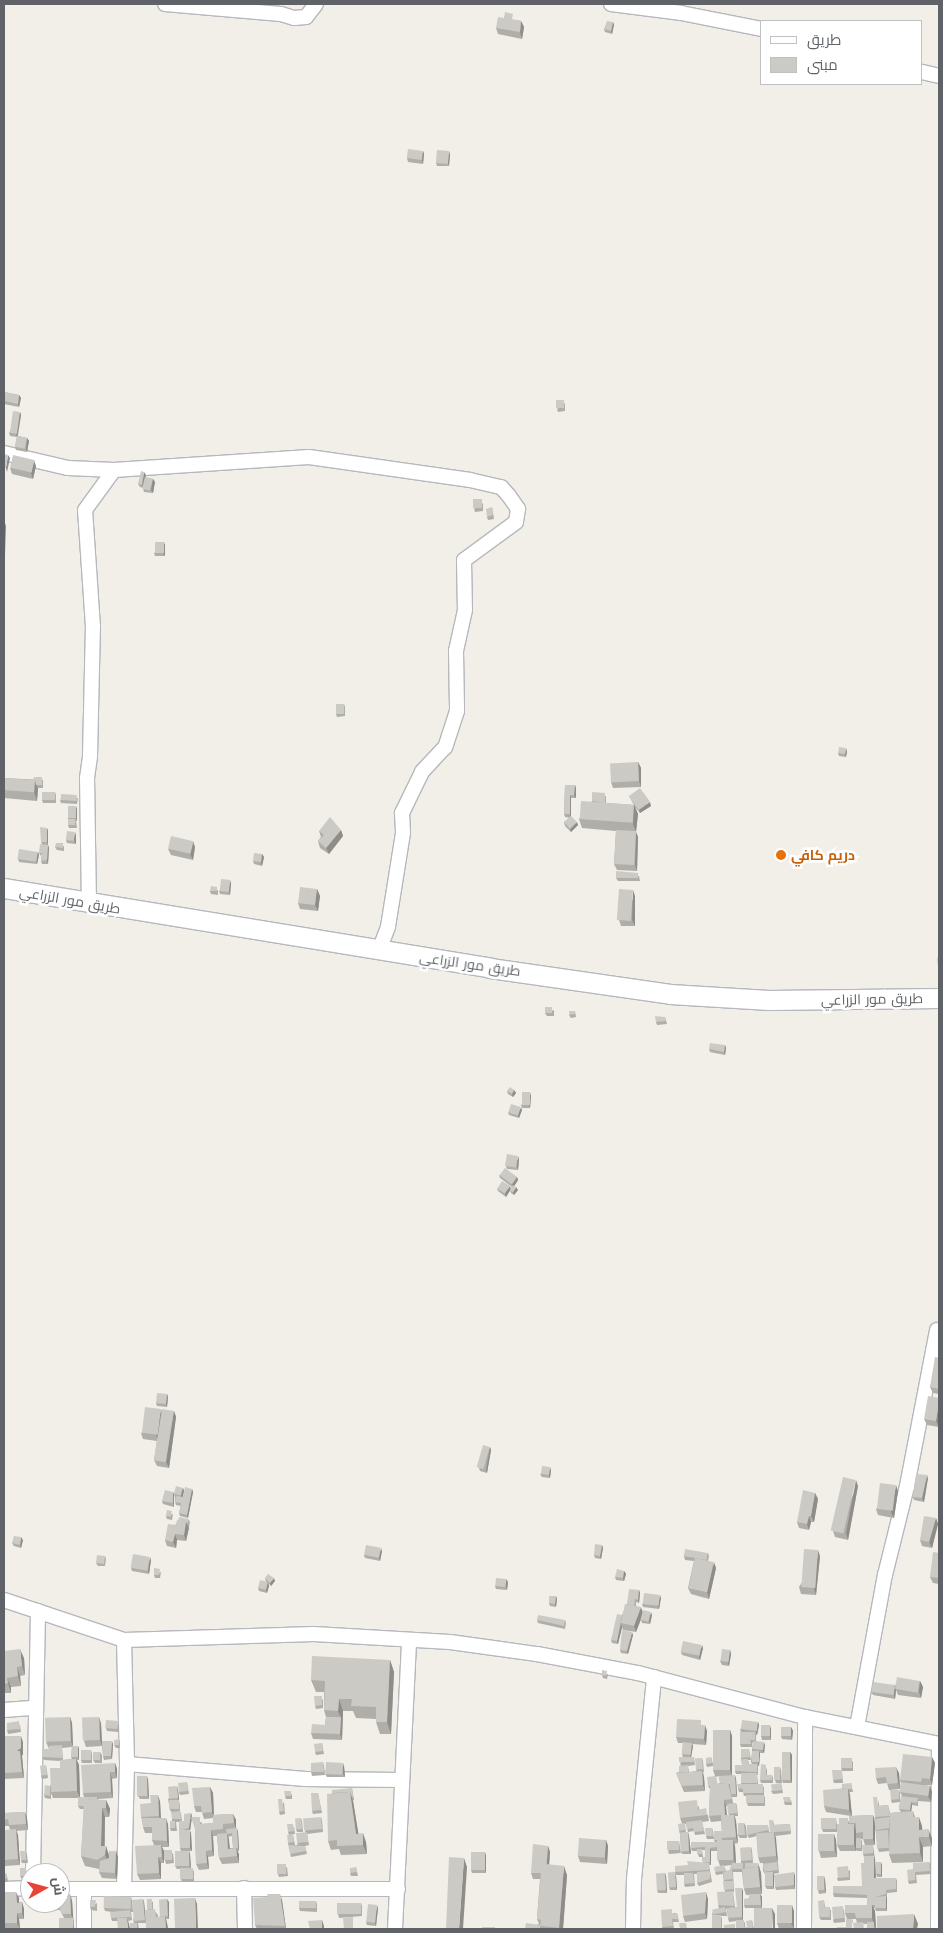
<!DOCTYPE html>
<html>
<head>
<meta charset="utf-8">
<style>
	body { margin:0 }
	#map { position:relative; width:943px; height:1933px; overflow:hidden; background:#f1efe8; font-family:"Work Sans",Cairo,sans-serif }
	div>[style] { position:absolute }
	[style*='--x'] { left:calc(var(--x)*1px); top:calc(var(--y)*1px); width:calc(var(--w)*1px); rotate:calc(var(--a)*1deg) }
	.roads { filter:drop-shadow(1px 0 #b5b8bc) drop-shadow(-1px 0 #b5b8bc) drop-shadow(0 1px #b5b8bc) drop-shadow(0 -1px #b5b8bc) }
	.street>* { height:14px; margin:-7px; padding:0 7px; transform-origin:7px; border-radius:7px; background:#fff }
	.secondary>* { height:19px; margin:-9.5px; padding:0 9.5px; transform-origin:9.5px; border-radius:9.5px; background:#fff }
	.wall>* { inset:0; background:#afaea9 }
	.shaded-wall>* { inset:0; background:#8f8d8a }
	.building>* { inset:0; background:#cccac5; transform-origin:0 0 }
	.dots>* { width:14px; height:14px; translate:-50% -50%; box-sizing:border-box; border:2px solid #fff; border-radius:50% }
	span { translate:-50% -50%; white-space:nowrap; text-align:center; line-height:1.15; -webkit-text-stroke:5px #fff; paint-order:stroke }
	.food-label { font-size:14px; color:#c56008; font-weight:700 }
	.left { translate:0 -50%; text-align:left }
	.street-label { font-size:14px; color:#5f6368 }
	.frame { position:absolute; inset:0; border:5px solid #5f6368; pointer-events:none }
	.legend { position:absolute; left:760px; top:20px; width:162px; height:65px; box-sizing:border-box; background:#fff; border:1px solid #bfc1c3; margin:0; padding:6px 9px; list-style:none; font-size:15px; color:#5f6368 }
	.legend li { display:flex; align-items:center; gap:10px; height:25px }
	.legend b { width:25px; border:1px solid #bfc1c3 }
	.north { position:absolute; left:20px; top:1863px; width:50px; height:50px; box-sizing:border-box; background:#fff; border:1px solid #bfc1c3; border-radius:50%; rotate:83deg; font-size:14px; font-weight:700; line-height:20px; text-align:center; color:#5f6368 }
	.north::after { content:''; display:block; margin:auto; width:18px; height:22px; background:#ea4335; clip-path:polygon(50% 0,100% 100%,50% 72%,0 100%) }
</style>
</head>
<body>
<div id="map">
	<div class="roads">
		<div class="street">
			<i style="--x:165;--y:4;--w:116;--a:4.9"></i>
			<i style="--x:281;--y:14;--w:14;--a:17"></i>
			<i style="--x:294;--y:18;--w:12;--a:-5"></i>
			<i style="--x:306;--y:17;--w:16;--a:-52"></i>
			<i style="--x:611;--y:4;--w:71;--a:7.3"></i>
			<i style="--x:681;--y:13;--w:83;--a:11.2"></i>
			<i style="--x:922;--y:72;--w:17;--a:13"></i>
			<i style="--x:4;--y:453;--w:66;--a:13.2"></i>
			<i style="--x:68;--y:468;--w:46;--a:2.5"></i>
			<i style="--x:114;--y:470;--w:195;--a:-3.8"></i>
			<i style="--x:309;--y:457;--w:163;--a:8.1"></i>
			<i style="--x:470;--y:480;--w:32;--a:13"></i>
			<i style="--x:501;--y:487;--w:12;--a:48"></i>
			<i style="--x:509;--y:496;--w:16;--a:55"></i>
			<i style="--x:518;--y:509;--w:13;--a:99"></i>
			<i style="--x:516;--y:522;--w:64;--a:143.8"></i>
			<i style="--x:464;--y:560;--w:50;--a:88.9"></i>
			<i style="--x:465;--y:610;--w:42;--a:102.4"></i>
			<i style="--x:456;--y:651;--w:60;--a:89"></i>
			<i style="--x:457;--y:711;--w:38;--a:108"></i>
			<i style="--x:445;--y:747;--w:34;--a:133"></i>
			<i style="--x:422;--y:772;--w:46;--a:116"></i>
			<i style="--x:402;--y:813;--w:20;--a:87"></i>
			<i style="--x:403;--y:833;--w:95;--a:99.1"></i>
			<i style="--x:388;--y:927;--w:26;--a:111"></i>
			<i style="--x:89;--y:904;--w:126;--a:-90.9"></i>
			<i style="--x:87;--y:778;--w:22;--a:-82"></i>
			<i style="--x:90;--y:756;--w:129;--a:-88.7"></i>
			<i style="--x:93;--y:627;--w:117;--a:-93.9"></i>
			<i style="--x:85;--y:510;--w:49;--a:-54.1"></i>
			<i style="--x:4;--y:1600;--w:126;--a:18.4"></i>
			<i style="--x:124;--y:1640;--w:190;--a:-1.8"></i>
			<i style="--x:314;--y:1634;--w:136;--a:3.4"></i>
			<i style="--x:450;--y:1642;--w:88;--a:7.9"></i>
			<i style="--x:537;--y:1654;--w:103;--a:10.7"></i>
			<i style="--x:638;--y:1673;--w:173;--a:14.8"></i>
			<i style="--x:805;--y:1717;--w:137;--a:11.4"></i>
			<i style="--x:124;--y:1640;--w:124;--a:88.6"></i>
			<i style="--x:127;--y:1764;--w:124;--a:91.4"></i>
			<i style="--x:4;--y:1710;--w:31;--a:-4"></i>
			<i style="--x:857;--y:1727;--w:155;--a:-79.6"></i>
			<i style="--x:885;--y:1575;--w:92;--a:-76.1"></i>
			<i style="--x:907;--y:1486;--w:159;--a:-79.1"></i>
			<i style="--x:127;--y:1764;--w:179;--a:4.8"></i>
			<i style="--x:305;--y:1779;--w:95;--a:0.6"></i>
			<i style="--x:33;--y:1873;--w:262;--a:-88.9"></i>
			<i style="--x:244;--y:1888;--w:41;--a:88.6"></i>
			<i style="--x:4;--y:1889;--w:26;--a:-2"></i>
			<i style="--x:60;--y:1889;--w:338;--a:0"></i>
			<i style="--x:84;--y:1889;--w:40;--a:90"></i>
			<i style="--x:395;--y:1929;--w:287;--a:-87.2"></i>
			<i style="--x:633;--y:1929;--w:50;--a:-88.9"></i>
			<i style="--x:634;--y:1879;--w:203;--a:-84.3"></i>
			<i style="--x:804;--y:1929;--w:212;--a:-89.7"></i>
			<i style="--x:938;--y:1929;--w:185;--a:-89.7"></i>
		</div>
		<div class="secondary">
			<i style="--x:4;--y:888;--w:493;--a:9.3"></i>
			<i style="--x:490;--y:968;--w:182;--a:8.2"></i>
			<i style="--x:670;--y:994;--w:99;--a:3.5"></i>
			<i style="--x:769;--y:1000;--w:170;--a:-0.7"></i>
		</div>
	</div>
	<div class="wall">
		<i style="clip-path:polygon(515px 20px,521px 21px,524px 27px,522px 39px,498px 34px,496px 28px)"></i>
		<i style="clip-path:polygon(613px 22px,614px 25px,612px 34px,605px 32px,604px 29px)"></i>
		<i style="clip-path:polygon(423px 151px,424px 154px,423px 164px,408px 162px,407px 158px)"></i>
		<i style="clip-path:polygon(450px 154px,449px 166px,437px 166px,436px 163px)"></i>
		<i style="clip-path:polygon(4px 392px,19px 395px,21px 398px,19px 407px,4px 404px)"></i>
		<i style="clip-path:polygon(565px 403px,565px 411px,558px 412px,557px 409px)"></i>
		<i style="clip-path:polygon(20px 412px,21px 415px,18px 436px,27px 438px,29px 441px,27px 452px,16px 450px,15px 447px,17px 437px,10px 436px,9px 433px)"></i>
		<i style="clip-path:polygon(36px 466px,33px 479px,12px 474px,10px 468px)"></i>
		<i style="clip-path:polygon(146px 475px,145px 477px,153px 479px,155px 482px,153px 493px,144px 492px,143px 488px,140px 487px,138px 484px)"></i>
		<i style="clip-path:polygon(483px 503px,483px 511px,475px 512px,474px 509px)"></i>
		<i style="clip-path:polygon(492px 507px,494px 519px,488px 520px,487px 517px)"></i>
		<i style="clip-path:polygon(165px 545px,165px 556px,155px 556px,154px 553px)"></i>
		<i style="clip-path:polygon(344px 704px,345px 707px,345px 716px,337px 717px,336px 714px)"></i>
		<i style="clip-path:polygon(847px 751px,846px 757px,839px 756px,838px 753px)"></i>
		<i style="clip-path:polygon(638px 762px,641px 768px,641px 787px,613px 788px,611px 782px)"></i>
		<i style="clip-path:polygon(4px 778px,43px 780px,43px 788px,38px 788px,37px 801px,4px 798px)"></i>
		<i style="clip-path:polygon(565px 785px,575px 785px,576px 788px,576px 798px,571px 798px,571px 817px,578px 825px,571px 832px,565px 826px,564px 822px,570px 818px,565px 817px,564px 814px)"></i>
		<i style="clip-path:polygon(55px 792px,56px 795px,56px 803px,43px 803px,42px 800px)"></i>
		<i style="clip-path:polygon(606px 796px,606px 803px,634px 805px,629px 796px,651px 806px,640px 813px,635px 807px,638px 814px,636px 832px,638px 837px,637px 871px,617px 870px,614px 864px,616px 831px,582px 828px,579px 819px,592px 801px)"></i>
		<i style="clip-path:polygon(78px 798px,77px 804px,61px 803px,60px 800px)"></i>
		<i style="clip-path:polygon(77px 809px,77px 821px,76px 821px,77px 828px,69px 828px,68px 825px,68px 818px)"></i>
		<i style="clip-path:polygon(47px 828px,48px 831px,48px 845px,49px 848px,48px 864px,42px 864px,41px 861px,41px 856px,39px 853px,42px 844px,41px 842px)"></i>
		<i style="clip-path:polygon(341px 830px,343px 836px,329px 854px,320px 848px,318px 841px,321px 837px,319px 831px)"></i>
		<i style="clip-path:polygon(76px 835px,76px 844px,67px 843px,66px 840px)"></i>
		<i style="clip-path:polygon(64px 846px,64px 851px,57px 850px,55px 847px)"></i>
		<i style="clip-path:polygon(195px 847px,193px 860px,171px 855px,168px 849px)"></i>
		<i style="clip-path:polygon(38px 852px,39px 855px,37px 864px,19px 862px,18px 859px)"></i>
		<i style="clip-path:polygon(262px 854px,264px 857px,262px 866px,254px 864px,253px 861px)"></i>
		<i style="clip-path:polygon(639px 876px,640px 881px,618px 881px,616px 878px)"></i>
		<i style="clip-path:polygon(231px 883px,230px 895px,220px 894px,219px 891px)"></i>
		<i style="clip-path:polygon(317px 889px,320px 896px,318px 911px,300px 909px,298px 903px)"></i>
		<i style="clip-path:polygon(218px 890px,218px 895px,211px 894px,210px 891px)"></i>
		<i style="clip-path:polygon(635px 896px,635px 926px,621px 926px,619px 920px)"></i>
		<i style="clip-path:polygon(554px 1010px,554px 1016px,547px 1016px,545px 1013px)"></i>
		<i style="clip-path:polygon(575px 1011px,576px 1017px,571px 1018px,569px 1015px)"></i>
		<i style="clip-path:polygon(665px 1017px,667px 1024px,657px 1025px,656px 1022px)"></i>
		<i style="clip-path:polygon(725px 1045px,726px 1048px,725px 1055px,710px 1052px,709px 1049px)"></i>
		<i style="clip-path:polygon(514px 1090px,516px 1093px,513px 1097px,508px 1094px,507px 1091px)"></i>
		<i style="clip-path:polygon(531px 1096px,530px 1108px,522px 1108px,521px 1105px)"></i>
		<i style="clip-path:polygon(522px 1110px,519px 1118px,509px 1115px,508px 1112px)"></i>
		<i style="clip-path:polygon(519px 1159px,518px 1170px,507px 1169px,506px 1166px)"></i>
		<i style="clip-path:polygon(499px 1175px,517px 1177px,518px 1180px,514px 1186px,518px 1190px,514px 1195px,511px 1193px,510px 1190px,506px 1197px,498px 1191px,497px 1188px,511px 1189px,512px 1187px,500px 1178px)"></i>
		<i style="clip-path:polygon(939px 1358px,939px 1394px,933px 1393px,930px 1387px)"></i>
		<i style="clip-path:polygon(167px 1394px,168px 1397px,167px 1407px,157px 1406px,156px 1403px)"></i>
		<i style="clip-path:polygon(939px 1398px,939px 1427px,927px 1425px,924px 1419px)"></i>
		<i style="clip-path:polygon(174px 1411px,176px 1417px,169px 1468px,157px 1466px,154px 1460px,157px 1441px,143px 1439px,141px 1433px)"></i>
		<i style="clip-path:polygon(490px 1447px,491px 1450px,487px 1473px,480px 1471px,479px 1468px)"></i>
		<i style="clip-path:polygon(551px 1470px,550px 1478px,542px 1477px,540px 1474px)"></i>
		<i style="clip-path:polygon(928px 1478px,924px 1502px,914px 1500px,913px 1497px)"></i>
		<i style="clip-path:polygon(858px 1486px,848px 1540px,835px 1537px,833px 1531px)"></i>
		<i style="clip-path:polygon(183px 1488px,184px 1491px,183px 1497px,192px 1489px,193px 1492px,188px 1518px,180px 1516px,179px 1513px,181px 1506px,176px 1505px,175px 1502px,175px 1497px,174px 1494px)"></i>
		<i style="clip-path:polygon(898px 1491px,894px 1518px,878px 1515px,876px 1509px)"></i>
		<i style="clip-path:polygon(173px 1492px,174px 1495px,174px 1507px,163px 1504px,162px 1501px)"></i>
		<i style="clip-path:polygon(815px 1493px,818px 1499px,814px 1522px,811px 1522px,809px 1530px,799px 1528px,797px 1522px)"></i>
		<i style="clip-path:polygon(173px 1514px,172px 1520px,167px 1519px,166px 1516px)"></i>
		<i style="clip-path:polygon(936px 1518px,938px 1524px,932px 1548px,922px 1546px,920px 1540px)"></i>
		<i style="clip-path:polygon(188px 1519px,190px 1522px,186px 1541px,177px 1540px,176px 1548px,167px 1546px,165px 1540px,178px 1521px)"></i>
		<i style="clip-path:polygon(23px 1540px,21px 1548px,14px 1546px,12px 1543px)"></i>
		<i style="clip-path:polygon(602px 1545px,603px 1548px,601px 1559px,595px 1558px,594px 1555px)"></i>
		<i style="clip-path:polygon(382px 1551px,380px 1561px,365px 1558px,364px 1555px)"></i>
		<i style="clip-path:polygon(708px 1553px,709px 1556px,708px 1561px,716px 1568px,709px 1599px,691px 1594px,688px 1588px,694px 1561px,685px 1560px,684px 1556px)"></i>
		<i style="clip-path:polygon(939px 1553px,939px 1584px,933px 1583px,930px 1577px)"></i>
		<i style="clip-path:polygon(105px 1556px,106px 1559px,105px 1566px,98px 1566px,96px 1563px)"></i>
		<i style="clip-path:polygon(820px 1556px,816px 1595px,801px 1594px,799px 1587px)"></i>
		<i style="clip-path:polygon(151px 1560px,149px 1574px,132px 1571px,131px 1568px)"></i>
		<i style="clip-path:polygon(624px 1571px,626px 1574px,624px 1581px,616px 1580px,615px 1577px)"></i>
		<i style="clip-path:polygon(161px 1572px,160px 1578px,155px 1578px,154px 1575px)"></i>
		<i style="clip-path:polygon(265px 1578px,275px 1581px,271px 1586px,268px 1583px,269px 1586px,267px 1593px,259px 1591px,258px 1588px,266px 1582px)"></i>
		<i style="clip-path:polygon(508px 1582px,507px 1590px,496px 1589px,495px 1586px)"></i>
		<i style="clip-path:polygon(639px 1590px,640px 1593px,639px 1603px,636px 1602px,636px 1606px,643px 1612px,652px 1615px,650px 1624px,642px 1623px,641px 1620px,642px 1617px,636px 1632px,623px 1630px,622px 1627px,618px 1644px,612px 1643px,611px 1640px,627px 1604px)"></i>
		<i style="clip-path:polygon(556px 1596px,557px 1599px,556px 1607px,550px 1606px,549px 1603px)"></i>
		<i style="clip-path:polygon(661px 1598px,659px 1609px,643px 1607px,642px 1604px)"></i>
		<i style="clip-path:polygon(537px 1620px,565px 1620px,566px 1623px,565px 1629px,538px 1623px)"></i>
		<i style="clip-path:polygon(633px 1635px,628px 1654px,621px 1653px,620px 1650px)"></i>
		<i style="clip-path:polygon(703px 1648px,700px 1660px,682px 1655px,681px 1652px)"></i>
		<i style="clip-path:polygon(730px 1650px,731px 1654px,729px 1666px,722px 1665px,720px 1661px)"></i>
		<i style="clip-path:polygon(4px 1651px,24px 1658px,25px 1675px,20px 1676px,21px 1686px,11px 1687px,11px 1693px,4px 1693px)"></i>
		<i style="clip-path:polygon(390px 1660px,394px 1672px,391px 1734px,380px 1734px,376px 1722px,376px 1719px,356px 1718px,353px 1711px,343px 1711px,342px 1740px,313px 1739px,311px 1733px,325px 1725px,326px 1717px,324px 1710px,324px 1692px,316px 1692px,311px 1680px)"></i>
		<i style="clip-path:polygon(608px 1674px,607px 1679px,603px 1678px,602px 1675px)"></i>
		<i style="clip-path:polygon(920px 1681px,923px 1687px,921px 1698px,898px 1695px,896px 1690px,895px 1699px,873px 1695px,871px 1692px,895px 1685px)"></i>
		<i style="clip-path:polygon(323px 1699px,323px 1708px,316px 1709px,315px 1706px)"></i>
		<i style="clip-path:polygon(evenodd,70px 1717px,72px 1723px,73px 1746px,78px 1746px,79px 1749px,79px 1760px,77px 1760px,79px 1765px,80px 1797px,84px 1797px,83px 1793px,115px 1763px,117px 1769px,117px 1778px,112px 1779px,113px 1798px,98px 1799px,98px 1800px,106px 1800px,110px 1809px,109px 1817px,105px 1817px,105px 1846px,106px 1846px,109px 1855px,116px 1851px,118px 1857px,117px 1879px,102px 1878px,99px 1872px,99px 1869px,85px 1866px,81px 1856px,84px 1809px,80px 1809px,78px 1806px,78px 1798px,53px 1798px,51px 1793px,51px 1799px,45px 1798px,44px 1795px,50px 1786px,60px 1768px,60px 1761px,44px 1760px,42px 1757px,49px 1749px,46px 1742px,70px 1717px,72px 1747px,71px 1757px,72px 1759px,63px 1760px,62px 1748px,72px 1747px)"></i>
		<i style="clip-path:polygon(758px 1722px,759px 1725px,757px 1735px,756px 1735px,756px 1741px,765px 1745px,764px 1753px,760px 1753px,759px 1766px,758px 1766px,758px 1775px,757px 1775px,758px 1784px,764px 1787px,764px 1795px,765px 1798px,765px 1806px,748px 1806px,747px 1803px,746px 1796px,744px 1796px,743px 1792px,739px 1792px,738px 1788px,741px 1784px,741px 1774px,736px 1774px,735px 1771px,742px 1765px,741px 1758px,749px 1749px,751px 1760px,748px 1760px,749px 1764px,752px 1764px,751px 1762px,752px 1751px,752px 1749px,753px 1743px,752px 1743px,752px 1747px,741px 1747px,740px 1744px,741px 1732px,740px 1729px)"></i>
		<i style="clip-path:polygon(101px 1723px,102px 1741px,113px 1744px,112px 1759px,104px 1760px,103px 1756px,102px 1746px,86px 1747px,84px 1741px)"></i>
		<i style="clip-path:polygon(119px 1724px,119px 1732px,107px 1731px,106px 1728px)"></i>
		<i style="clip-path:polygon(20px 1725px,21px 1732px,8px 1734px,7px 1730px)"></i>
		<i style="clip-path:polygon(703px 1725px,707px 1731px,706px 1745px,692px 1744px,693px 1746px,691px 1757px,694px 1757px,695px 1765px,688px 1766px,689px 1772px,697px 1771px,696px 1770px,702px 1758px,703px 1761px,704px 1772px,703px 1772px,704px 1777px,705px 1791px,684px 1792px,676px 1773px,679px 1772px,681px 1766px,680px 1763px,688px 1758px,683px 1757px,682px 1754px,683px 1743px,678px 1743px,676px 1737px)"></i>
		<i style="clip-path:polygon(791px 1727px,793px 1731px,792px 1740px,782px 1739px,781px 1736px)"></i>
		<i style="clip-path:polygon(771px 1729px,771px 1740px,762px 1740px,761px 1736px)"></i>
		<i style="clip-path:polygon(evenodd,730px 1730px,732px 1736px,732px 1775px,736px 1778px,737px 1797px,732px 1797px,733px 1803px,736px 1803px,737px 1806px,738px 1816px,735px 1816px,736px 1821px,738px 1843px,734px 1844px,735px 1846px,736px 1863px,741px 1863px,741px 1861px,751px 1847px,752px 1850px,753px 1863px,759px 1866px,761px 1873px,762px 1894px,754px 1894px,760px 1894px,762px 1897px,762px 1908px,745px 1908px,744px 1905px,749px 1898px,749px 1895px,746px 1895px,744px 1889px,742px 1872px,733px 1872px,734px 1892px,733px 1892px,735px 1907px,737px 1907px,743px 1891px,743px 1920px,745px 1923px,745px 1927px,747px 1927px,752px 1920px,754px 1929px,736px 1929px,736px 1921px,729px 1922px,728px 1918px,727px 1909px,726px 1909px,727px 1916px,721px 1916px,722px 1919px,722px 1929px,712px 1929px,713px 1916px,712px 1913px,719px 1908px,718px 1905px,725px 1892px,723px 1874px,716px 1875px,715px 1872px,720px 1866px,718px 1860px,717px 1851px,711px 1851px,711px 1865px,709px 1865px,712px 1882px,699px 1886px,697px 1883px,697px 1874px,694px 1874px,695px 1886px,685px 1887px,684px 1884px,684px 1875px,676px 1875px,675px 1872px,688px 1865px,703px 1863px,702px 1857px,699px 1857px,697px 1851px,692px 1851px,691px 1848px,715px 1842px,714px 1840px,722px 1831px,721px 1821px,711px 1822px,709px 1816px,710px 1789px,708px 1786px,715px 1776px,713px 1770px,713px 1766px,707px 1767px,706px 1764px,711px 1757px,713px 1764px,730px 1730px,719px 1776px,720px 1783px,717px 1784px,716px 1777px,719px 1776px,730px 1730px,726px 1806px,728px 1806px,729px 1815px,727px 1815px,726px 1806px,730px 1730px,702px 1850px,705px 1850px,705px 1857px,703px 1857px,702px 1850px,730px 1730px,731px 1865px,730px 1870px,726px 1871px,724px 1866px,731px 1865px)"></i>
		<i style="clip-path:polygon(4px 1736px,23px 1742px,23px 1754px,22px 1756px,24px 1778px,4px 1779px)"></i>
		<i style="clip-path:polygon(119px 1739px,120px 1742px,120px 1748px,116px 1748px,114px 1745px)"></i>
		<i style="clip-path:polygon(322px 1743px,324px 1754px,316px 1755px,315px 1752px)"></i>
		<i style="clip-path:polygon(91px 1750px,92px 1754px,92px 1763px,82px 1763px,81px 1760px)"></i>
		<i style="clip-path:polygon(100px 1752px,102px 1755px,102px 1763px,95px 1763px,93px 1760px)"></i>
		<i style="clip-path:polygon(790px 1752px,792px 1755px,792px 1783px,783px 1783px,782px 1780px)"></i>
		<i style="clip-path:polygon(932px 1757px,935px 1763px,932px 1785px,924px 1785px,930px 1786px,932px 1792px,931px 1802px,918px 1801px,918px 1806px,912px 1805px,911px 1811px,913px 1811px,915px 1817px,922px 1826px,922px 1830px,932px 1838px,932px 1846px,923px 1847px,923px 1862px,892px 1863px,889px 1854px,889px 1851px,879px 1852px,878px 1849px,874px 1819px,875px 1819px,875px 1817px,879px 1800px,879px 1806px,888px 1805px,890px 1813px,901px 1812px,899px 1809px,900px 1802px,892px 1803px,891px 1800px,899px 1790px,900px 1793px,900px 1802px,902px 1796px,900px 1792px,901px 1783px,900px 1780px)"></i>
		<i style="clip-path:polygon(853px 1761px,853px 1771px,842px 1771px,843px 1783px,834px 1783px,833px 1780px,842px 1770px,841px 1768px)"></i>
		<i style="clip-path:polygon(323px 1762px,324px 1766px,325px 1775px,312px 1776px,311px 1772px)"></i>
		<i style="clip-path:polygon(46px 1765px,48px 1778px,42px 1779px,41px 1776px)"></i>
		<i style="clip-path:polygon(344px 1766px,345px 1777px,327px 1777px,325px 1774px)"></i>
		<i style="clip-path:polygon(780px 1767px,781px 1770px,782px 1783px,776px 1783px,775px 1780px)"></i>
		<i style="clip-path:polygon(767px 1768px,767px 1775px,772px 1775px,773px 1778px,773px 1783px,761px 1783px,760px 1780px)"></i>
		<i style="clip-path:polygon(899px 1773px,900px 1789px,889px 1790px,887px 1783px,878px 1784px,876px 1778px)"></i>
		<i style="clip-path:polygon(148px 1779px,149px 1799px,140px 1799px,138px 1796px)"></i>
		<i style="clip-path:polygon(187px 1782px,189px 1794px,180px 1795px,179px 1792px)"></i>
		<i style="clip-path:polygon(781px 1783px,783px 1793px,773px 1794px,771px 1791px)"></i>
		<i style="clip-path:polygon(851px 1783px,853px 1792px,849px 1792px,852px 1816px,873px 1815px,875px 1821px,875px 1845px,873px 1845px,875px 1859px,876px 1878px,896px 1878px,897px 1881px,897px 1892px,887px 1893px,887px 1911px,876px 1911px,875px 1908px,874px 1908px,875px 1911px,876px 1929px,867px 1929px,867px 1924px,857px 1923px,856px 1919px,852px 1919px,853px 1922px,846px 1927px,847px 1919px,845px 1913px,867px 1905px,867px 1898px,834px 1897px,833px 1893px,862px 1886px,864px 1863px,864px 1857px,863px 1854px,865px 1845px,863px 1839px,861px 1839px,862px 1841px,862px 1851px,857px 1851px,856px 1850px,856px 1851px,840px 1851px,837px 1845px,837px 1832px,823px 1832px,822px 1829px,836px 1818px,837px 1825px,839px 1825px,849px 1821px,851px 1816px,826px 1812px,824px 1806px,842px 1788px)"></i>
		<i style="clip-path:polygon(evenodd,210px 1787px,213px 1793px,214px 1815px,233px 1814px,236px 1820px,236px 1828px,238px 1832px,239px 1851px,237px 1851px,239px 1863px,222px 1864px,219px 1858px,217px 1836px,213px 1836px,214px 1856px,208px 1857px,209px 1869px,199px 1870px,196px 1864px,195px 1829px,192px 1818px,190px 1831px,191px 1833px,192px 1851px,189px 1851px,190px 1854px,191px 1868px,194px 1871px,194px 1882px,182px 1882px,181px 1879px,180px 1869px,177px 1869px,175px 1866px,181px 1851px,180px 1848px,179px 1822px,176px 1822px,177px 1831px,171px 1831px,170px 1828px,172px 1821px,172px 1813px,170px 1810px,168px 1799px,178px 1789px,179px 1801px,180px 1811px,181px 1814px,182px 1821px,184px 1821px,191px 1813px,192px 1817px,202px 1823px,202px 1824px,213px 1823px,213px 1818px,204px 1819px,202px 1812px,196px 1812px,194px 1806px,210px 1787px,232px 1836px,233px 1848px,230px 1848px,228px 1837px,232px 1836px)"></i>
		<i style="clip-path:polygon(352px 1788px,354px 1800px,353px 1800px,358px 1833px,366px 1842px,367px 1854px,341px 1855px,339px 1849px,331px 1850px,328px 1841px,332px 1793px)"></i>
		<i style="clip-path:polygon(318px 1793px,322px 1813px,313px 1814px,312px 1811px)"></i>
		<i style="clip-path:polygon(292px 1794px,292px 1799px,286px 1799px,285px 1796px)"></i>
		<i style="clip-path:polygon(791px 1800px,792px 1805px,785px 1805px,784px 1802px)"></i>
		<i style="clip-path:polygon(160px 1801px,161px 1818px,168px 1824px,169px 1847px,162px 1847px,164px 1851px,164px 1863px,161px 1863px,161px 1879px,140px 1880px,137px 1874px,154px 1845px,152px 1840px,152px 1833px,145px 1833px,143px 1827px,142px 1820px,141px 1817px,151px 1803px)"></i>
		<i style="clip-path:polygon(284px 1802px,285px 1814px,280px 1815px,279px 1812px)"></i>
		<i style="clip-path:polygon(699px 1806px,699px 1809px,708px 1815px,709px 1821px,702px 1822px,705px 1834px,695px 1835px,694px 1831px,688px 1832px,686px 1824px,685px 1824px,686px 1833px,688px 1832px,689px 1836px,691px 1854px,682px 1854px,681px 1851px,680px 1834px,679px 1831px,682px 1823px,680px 1818px)"></i>
		<i style="clip-path:polygon(25px 1812px,27px 1818px,28px 1830px,16px 1831px,18px 1835px,20px 1865px,4px 1866px,4px 1830px,10px 1830px,9px 1826px,4px 1826px,4px 1813px)"></i>
		<i style="clip-path:polygon(321px 1817px,322px 1820px,323px 1832px,307px 1834px,309px 1845px,305px 1846px,307px 1854px,291px 1857px,288px 1843px,293px 1835px,295px 1845px,298px 1845px,297px 1844px,305px 1833px,305px 1831px)"></i>
		<i style="clip-path:polygon(301px 1818px,302px 1821px,303px 1832px,297px 1832px,296px 1829px)"></i>
		<i style="clip-path:polygon(773px 1820px,774px 1825px,790px 1824px,791px 1834px,775px 1836px,779px 1873px,773px 1874px,774px 1889px,767px 1889px,765px 1886px,765px 1874px,763px 1871px,763px 1863px,760px 1863px,758px 1857px,757px 1836px,749px 1838px,747px 1835px,768px 1825px,769px 1832px,770px 1832px)"></i>
		<i style="clip-path:polygon(744px 1823px,746px 1826px,747px 1838px,740px 1838px,738px 1835px)"></i>
		<i style="clip-path:polygon(294px 1827px,295px 1834px,289px 1835px,288px 1832px)"></i>
		<i style="clip-path:polygon(712px 1828px,713px 1831px,714px 1839px,707px 1839px,706px 1836px)"></i>
		<i style="clip-path:polygon(834px 1834px,836px 1840px,837px 1857px,821px 1858px,819px 1851px)"></i>
		<i style="clip-path:polygon(606px 1840px,608px 1846px,607px 1864px,580px 1862px,578px 1856px)"></i>
		<i style="clip-path:polygon(679px 1841px,681px 1853px,669px 1854px,668px 1851px)"></i>
		<i style="clip-path:polygon(548px 1846px,550px 1852px,549px 1865px,567px 1875px,563px 1929px,525px 1929px,539px 1924px,537px 1919px,540px 1879px,533px 1879px,531px 1873px)"></i>
		<i style="clip-path:polygon(26px 1851px,27px 1854px,28px 1863px,22px 1863px,21px 1860px)"></i>
		<i style="clip-path:polygon(173px 1853px,174px 1863px,166px 1864px,165px 1860px)"></i>
		<i style="clip-path:polygon(486px 1855px,486px 1873px,472px 1873px,471px 1870px)"></i>
		<i style="clip-path:polygon(929px 1862px,931px 1865px,931px 1874px,916px 1875px,917px 1883px,909px 1884px,908px 1881px,913px 1869px)"></i>
		<i style="clip-path:polygon(882px 1865px,882px 1877px,877px 1877px,876px 1874px)"></i>
		<i style="clip-path:polygon(287px 1867px,288px 1876px,279px 1877px,278px 1874px)"></i>
		<i style="clip-path:polygon(356px 1867px,358px 1876px,351px 1876px,350px 1873px)"></i>
		<i style="clip-path:polygon(850px 1870px,850px 1880px,838px 1881px,837px 1878px)"></i>
		<i style="clip-path:polygon(27px 1871px,28px 1879px,22px 1879px,20px 1876px)"></i>
		<i style="clip-path:polygon(4px 1873px,6px 1873px,7px 1876px,8px 1882px,4px 1882px)"></i>
		<i style="clip-path:polygon(665px 1873px,666px 1876px,667px 1893px,658px 1893px,657px 1890px)"></i>
		<i style="clip-path:polygon(676px 1876px,677px 1890px,670px 1890px,669px 1887px)"></i>
		<i style="clip-path:polygon(795px 1876px,795px 1889px,776px 1890px,775px 1887px)"></i>
		<i style="clip-path:polygon(825px 1879px,826px 1893px,819px 1894px,818px 1890px)"></i>
		<i style="clip-path:polygon(4px 1892px,19px 1898px,19px 1902px,22px 1902px,24px 1909px,24px 1919px,19px 1919px,20px 1929px,4px 1929px)"></i>
		<i style="clip-path:polygon(131px 1897px,132px 1900px,133px 1912px,131px 1912px,132px 1920px,128px 1921px,129px 1924px,117px 1921px,112px 1921px,111px 1918px,112px 1912px,105px 1911px,104px 1908px)"></i>
		<i style="clip-path:polygon(143px 1899px,144px 1902px,146px 1923px,138px 1923px,139px 1929px,130px 1929px,134px 1923px,133px 1920px)"></i>
		<i style="clip-path:polygon(147px 1899px,153px 1902px,153px 1909px,158px 1915px,158px 1917px,160px 1917px,169px 1902px,169px 1919px,166px 1919px,167px 1923px,168px 1929px,146px 1929px,148px 1909px)"></i>
		<i style="clip-path:polygon(708px 1899px,707px 1919px,685px 1922px,683px 1916px)"></i>
		<i style="clip-path:polygon(72px 1900px,73px 1919px,74px 1922px,64px 1918px,60px 1910px,43px 1911px,40px 1905px)"></i>
		<i style="clip-path:polygon(282px 1900px,286px 1929px,257px 1929px,255px 1925px)"></i>
		<i style="clip-path:polygon(824px 1900px,825px 1907px,831px 1910px,831px 1920px,821px 1920px,819px 1917px)"></i>
		<i style="clip-path:polygon(316px 1901px,317px 1904px,317px 1912px,300px 1911px,299px 1908px)"></i>
		<i style="clip-path:polygon(97px 1903px,97px 1911px,91px 1910px,90px 1907px)"></i>
		<i style="clip-path:polygon(361px 1903px,362px 1906px,362px 1916px,339px 1918px,338px 1914px)"></i>
		<i style="clip-path:polygon(378px 1908px,376px 1926px,367px 1925px,366px 1922px)"></i>
		<i style="clip-path:polygon(844px 1909px,845px 1922px,834px 1923px,833px 1920px)"></i>
		<i style="clip-path:polygon(794px 1911px,794px 1929px,779px 1929px,777px 1923px)"></i>
		<i style="clip-path:polygon(673px 1913px,677px 1913px,679px 1922px,673px 1922px,674px 1929px,663px 1929px,662px 1927px)"></i>
	</div>
	<div class="shaded-wall">
		<i style="clip-path:polygon(521px 21px,524px 27px,522px 39px,520px 32px)"></i>
		<i style="clip-path:polygon(613px 22px,614px 25px,612px 34px,611px 31px)"></i>
		<i style="clip-path:polygon(423px 151px,424px 154px,423px 164px,422px 161px)"></i>
		<i style="clip-path:polygon(449px 151px,450px 154px,449px 166px,448px 163px)"></i>
		<i style="clip-path:polygon(19px 395px,21px 398px,19px 407px,18px 404px)"></i>
		<i style="clip-path:polygon(20px 412px,21px 415px,17px 437px,16px 434px)"></i>
		<i style="clip-path:polygon(27px 438px,29px 441px,27px 452px,26px 449px)"></i>
		<i style="clip-path:polygon(8px 455px,10px 458px,7px 472px,6px 468px)"></i>
		<i style="clip-path:polygon(34px 460px,36px 466px,33px 479px,31px 473px)"></i>
		<i style="clip-path:polygon(144px 472px,146px 475px,143px 488px,142px 485px)"></i>
		<i style="clip-path:polygon(153px 479px,155px 482px,153px 493px,151px 490px)"></i>
		<i style="clip-path:polygon(4px 520px,6px 526px,5px 555px,4px 552px)"></i>
		<i style="clip-path:polygon(164px 542px,165px 545px,165px 556px,163px 553px)"></i>
		<i style="clip-path:polygon(846px 748px,847px 751px,846px 757px,845px 754px)"></i>
		<i style="clip-path:polygon(638px 762px,641px 768px,641px 787px,639px 781px)"></i>
		<i style="clip-path:polygon(35px 780px,38px 789px,37px 801px,34px 792px)"></i>
		<i style="clip-path:polygon(575px 785px,576px 788px,576px 798px,574px 795px)"></i>
		<i style="clip-path:polygon(570px 795px,571px 798px,571px 818px,570px 814px)"></i>
		<i style="clip-path:polygon(650px 802px,651px 806px,640px 813px,639px 810px)"></i>
		<i style="clip-path:polygon(634px 805px,638px 814px,636px 832px,638px 837px,637px 871px,635px 865px,636px 832px,633px 824px)"></i>
		<i style="clip-path:polygon(76px 806px,77px 809px,77px 821px,76px 818px)"></i>
		<i style="clip-path:polygon(577px 822px,578px 825px,571px 832px,570px 829px)"></i>
		<i style="clip-path:polygon(47px 828px,48px 831px,48px 845px,47px 842px)"></i>
		<i style="clip-path:polygon(341px 830px,343px 836px,329px 854px,326px 848px)"></i>
		<i style="clip-path:polygon(75px 832px,76px 835px,76px 844px,74px 840px)"></i>
		<i style="clip-path:polygon(193px 841px,195px 847px,193px 860px,190px 854px)"></i>
		<i style="clip-path:polygon(48px 845px,49px 848px,48px 864px,47px 860px)"></i>
		<i style="clip-path:polygon(38px 852px,39px 855px,37px 864px,36px 861px)"></i>
		<i style="clip-path:polygon(262px 854px,264px 857px,262px 866px,261px 863px)"></i>
		<i style="clip-path:polygon(230px 880px,231px 883px,230px 895px,229px 892px)"></i>
		<i style="clip-path:polygon(317px 889px,320px 896px,318px 911px,315px 905px)"></i>
		<i style="clip-path:polygon(633px 890px,635px 896px,635px 926px,632px 920px)"></i>
		<i style="clip-path:polygon(725px 1045px,726px 1048px,725px 1055px,724px 1052px)"></i>
		<i style="clip-path:polygon(514px 1090px,516px 1093px,513px 1097px,512px 1094px)"></i>
		<i style="clip-path:polygon(530px 1092px,531px 1096px,530px 1108px,529px 1105px)"></i>
		<i style="clip-path:polygon(521px 1107px,522px 1110px,519px 1118px,518px 1115px)"></i>
		<i style="clip-path:polygon(518px 1156px,519px 1159px,518px 1170px,517px 1167px)"></i>
		<i style="clip-path:polygon(517px 1177px,518px 1180px,513px 1188px,512px 1185px)"></i>
		<i style="clip-path:polygon(510px 1186px,511px 1189px,506px 1197px,505px 1193px)"></i>
		<i style="clip-path:polygon(516px 1187px,518px 1190px,514px 1195px,513px 1192px)"></i>
		<i style="clip-path:polygon(167px 1394px,168px 1397px,167px 1407px,166px 1404px)"></i>
		<i style="clip-path:polygon(939px 1403px,939px 1427px,936px 1421px)"></i>
		<i style="clip-path:polygon(161px 1409px,163px 1416px,159px 1441px,156px 1435px)"></i>
		<i style="clip-path:polygon(174px 1411px,176px 1417px,169px 1468px,166px 1462px)"></i>
		<i style="clip-path:polygon(490px 1447px,491px 1450px,487px 1473px,486px 1470px)"></i>
		<i style="clip-path:polygon(550px 1467px,551px 1470px,550px 1478px,549px 1475px)"></i>
		<i style="clip-path:polygon(927px 1475px,928px 1478px,924px 1502px,922px 1498px)"></i>
		<i style="clip-path:polygon(856px 1480px,858px 1486px,848px 1540px,846px 1533px)"></i>
		<i style="clip-path:polygon(896px 1485px,898px 1491px,894px 1518px,891px 1512px)"></i>
		<i style="clip-path:polygon(183px 1488px,184px 1491px,182px 1499px,181px 1496px)"></i>
		<i style="clip-path:polygon(192px 1489px,193px 1492px,188px 1518px,187px 1515px)"></i>
		<i style="clip-path:polygon(173px 1492px,174px 1495px,174px 1507px,173px 1503px)"></i>
		<i style="clip-path:polygon(815px 1493px,818px 1499px,814px 1522px,811px 1516px)"></i>
		<i style="clip-path:polygon(809px 1516px,811px 1522px,809px 1530px,807px 1524px)"></i>
		<i style="clip-path:polygon(936px 1518px,938px 1524px,932px 1548px,929px 1542px)"></i>
		<i style="clip-path:polygon(186px 1522px,189px 1528px,186px 1541px,184px 1535px)"></i>
		<i style="clip-path:polygon(175px 1534px,177px 1540px,176px 1548px,173px 1542px)"></i>
		<i style="clip-path:polygon(21px 1537px,23px 1540px,21px 1548px,20px 1545px)"></i>
		<i style="clip-path:polygon(602px 1545px,603px 1548px,601px 1559px,600px 1556px)"></i>
		<i style="clip-path:polygon(381px 1548px,382px 1551px,380px 1561px,379px 1558px)"></i>
		<i style="clip-path:polygon(818px 1550px,820px 1556px,816px 1595px,814px 1589px)"></i>
		<i style="clip-path:polygon(150px 1557px,151px 1560px,149px 1574px,148px 1571px)"></i>
		<i style="clip-path:polygon(714px 1562px,716px 1568px,709px 1599px,707px 1592px)"></i>
		<i style="clip-path:polygon(624px 1571px,626px 1574px,624px 1581px,623px 1578px)"></i>
		<i style="clip-path:polygon(274px 1578px,275px 1581px,271px 1586px,270px 1583px)"></i>
		<i style="clip-path:polygon(506px 1579px,508px 1582px,507px 1590px,506px 1587px)"></i>
		<i style="clip-path:polygon(268px 1582px,269px 1586px,267px 1593px,266px 1590px)"></i>
		<i style="clip-path:polygon(639px 1590px,640px 1593px,639px 1603px,638px 1600px)"></i>
		<i style="clip-path:polygon(660px 1595px,661px 1598px,659px 1609px,658px 1606px)"></i>
		<i style="clip-path:polygon(556px 1596px,557px 1599px,556px 1607px,555px 1604px)"></i>
		<i style="clip-path:polygon(641px 1607px,643px 1613px,636px 1632px,634px 1626px)"></i>
		<i style="clip-path:polygon(651px 1612px,652px 1615px,650px 1624px,649px 1621px)"></i>
		<i style="clip-path:polygon(621px 1624px,622px 1627px,618px 1644px,617px 1641px)"></i>
		<i style="clip-path:polygon(632px 1632px,633px 1635px,628px 1654px,627px 1651px)"></i>
		<i style="clip-path:polygon(702px 1645px,703px 1648px,700px 1660px,699px 1657px)"></i>
		<i style="clip-path:polygon(20px 1649px,24px 1658px,25px 1675px,22px 1666px)"></i>
		<i style="clip-path:polygon(730px 1650px,731px 1654px,729px 1666px,728px 1663px)"></i>
		<i style="clip-path:polygon(390px 1660px,394px 1672px,391px 1734px,387px 1722px)"></i>
		<i style="clip-path:polygon(17px 1667px,20px 1676px,21px 1686px,18px 1676px)"></i>
		<i style="clip-path:polygon(7px 1678px,11px 1687px,11px 1693px,8px 1683px)"></i>
		<i style="clip-path:polygon(920px 1681px,923px 1687px,921px 1698px,919px 1692px)"></i>
		<i style="clip-path:polygon(895px 1685px,896px 1690px,895px 1699px,894px 1696px)"></i>
		<i style="clip-path:polygon(339px 1699px,343px 1711px,342px 1740px,340px 1734px,341px 1718px,338px 1711px)"></i>
		<i style="clip-path:polygon(70px 1717px,72px 1723px,73px 1747px,71px 1741px)"></i>
		<i style="clip-path:polygon(99px 1717px,101px 1723px,102px 1746px,100px 1740px)"></i>
		<i style="clip-path:polygon(758px 1722px,759px 1725px,757px 1735px,756px 1732px)"></i>
		<i style="clip-path:polygon(705px 1725px,707px 1731px,706px 1745px,704px 1739px)"></i>
		<i style="clip-path:polygon(770px 1725px,771px 1729px,771px 1740px,770px 1737px)"></i>
		<i style="clip-path:polygon(791px 1727px,793px 1731px,792px 1740px,791px 1736px)"></i>
		<i style="clip-path:polygon(730px 1730px,732px 1736px,732px 1776px,730px 1770px)"></i>
		<i style="clip-path:polygon(21px 1736px,23px 1742px,23px 1754px,22px 1756px,24px 1778px,22px 1772px,17px 1751px)"></i>
		<i style="clip-path:polygon(112px 1741px,113px 1744px,112px 1759px,111px 1756px)"></i>
		<i style="clip-path:polygon(764px 1742px,765px 1745px,764px 1753px,762px 1750px)"></i>
		<i style="clip-path:polygon(692px 1743px,693px 1746px,691px 1758px,690px 1755px)"></i>
		<i style="clip-path:polygon(78px 1746px,79px 1749px,79px 1760px,78px 1757px)"></i>
		<i style="clip-path:polygon(759px 1751px,760px 1754px,759px 1766px,758px 1763px)"></i>
		<i style="clip-path:polygon(790px 1752px,792px 1755px,792px 1783px,791px 1780px)"></i>
		<i style="clip-path:polygon(932px 1757px,935px 1763px,932px 1785px,930px 1779px)"></i>
		<i style="clip-path:polygon(76px 1759px,79px 1765px,80px 1798px,77px 1791px)"></i>
		<i style="clip-path:polygon(115px 1763px,117px 1769px,117px 1778px,115px 1772px)"></i>
		<i style="clip-path:polygon(343px 1763px,344px 1766px,345px 1777px,343px 1774px)"></i>
		<i style="clip-path:polygon(896px 1767px,899px 1773px,900px 1789px,898px 1783px)"></i>
		<i style="clip-path:polygon(702px 1771px,704px 1777px,705px 1791px,703px 1785px)"></i>
		<i style="clip-path:polygon(110px 1772px,112px 1779px,113px 1798px,111px 1792px)"></i>
		<i style="clip-path:polygon(735px 1775px,736px 1778px,737px 1797px,736px 1794px)"></i>
		<i style="clip-path:polygon(147px 1776px,148px 1779px,149px 1799px,148px 1796px)"></i>
		<i style="clip-path:polygon(177px 1786px,178px 1789px,180px 1812px,178px 1798px)"></i>
		<i style="clip-path:polygon(930px 1786px,932px 1792px,931px 1802px,928px 1796px)"></i>
		<i style="clip-path:polygon(210px 1787px,213px 1793px,214px 1818px,212px 1812px)"></i>
		<i style="clip-path:polygon(848px 1788px,850px 1794px,852px 1816px,849px 1810px)"></i>
		<i style="clip-path:polygon(350px 1792px,353px 1801px,360px 1843px,356px 1834px)"></i>
		<i style="clip-path:polygon(158px 1795px,160px 1801px,161px 1822px,159px 1816px)"></i>
		<i style="clip-path:polygon(106px 1800px,110px 1809px,109px 1817px,106px 1808px)"></i>
		<i style="clip-path:polygon(724px 1800px,726px 1806px,727px 1821px,725px 1815px)"></i>
		<i style="clip-path:polygon(911px 1802px,912px 1805px,911px 1813px,910px 1810px)"></i>
		<i style="clip-path:polygon(102px 1808px,105px 1817px,104px 1855px,101px 1846px)"></i>
		<i style="clip-path:polygon(25px 1812px,27px 1818px,28px 1830px,26px 1824px)"></i>
		<i style="clip-path:polygon(191px 1813px,192px 1816px,190px 1831px,191px 1833px,192px 1851px,190px 1848px,190px 1831px,189px 1828px)"></i>
		<i style="clip-path:polygon(233px 1814px,236px 1820px,236px 1829px,234px 1823px)"></i>
		<i style="clip-path:polygon(734px 1815px,736px 1821px,738px 1843px,736px 1837px)"></i>
		<i style="clip-path:polygon(873px 1815px,875px 1821px,875px 1845px,873px 1839px)"></i>
		<i style="clip-path:polygon(919px 1817px,922px 1826px,923px 1839px,919px 1830px)"></i>
		<i style="clip-path:polygon(166px 1818px,168px 1824px,169px 1847px,167px 1841px)"></i>
		<i style="clip-path:polygon(854px 1824px,856px 1831px,856px 1851px,854px 1845px)"></i>
		<i style="clip-path:polygon(237px 1828px,238px 1832px,239px 1851px,238px 1848px)"></i>
		<i style="clip-path:polygon(16px 1829px,18px 1835px,20px 1865px,18px 1859px)"></i>
		<i style="clip-path:polygon(928px 1829px,932px 1838px,932px 1846px,929px 1837px)"></i>
		<i style="clip-path:polygon(211px 1830px,213px 1836px,214px 1856px,212px 1850px)"></i>
		<i style="clip-path:polygon(688px 1832px,689px 1836px,691px 1854px,689px 1851px)"></i>
		<i style="clip-path:polygon(774px 1832px,776px 1838px,778px 1862px,776px 1856px)"></i>
		<i style="clip-path:polygon(227px 1833px,229px 1839px,230px 1855px,228px 1849px)"></i>
		<i style="clip-path:polygon(363px 1833px,366px 1842px,367px 1854px,363px 1845px)"></i>
		<i style="clip-path:polygon(834px 1834px,836px 1840px,837px 1857px,835px 1851px)"></i>
		<i style="clip-path:polygon(919px 1837px,923px 1847px,923px 1862px,920px 1853px)"></i>
		<i style="clip-path:polygon(606px 1840px,608px 1846px,607px 1864px,605px 1858px)"></i>
		<i style="clip-path:polygon(733px 1840px,735px 1846px,736px 1865px,734px 1859px)"></i>
		<i style="clip-path:polygon(161px 1845px,164px 1851px,164px 1863px,162px 1857px)"></i>
		<i style="clip-path:polygon(106px 1846px,109px 1856px,109px 1864px,105px 1855px)"></i>
		<i style="clip-path:polygon(548px 1846px,550px 1852px,548px 1880px,546px 1874px)"></i>
		<i style="clip-path:polygon(236px 1848px,239px 1854px,239px 1863px,237px 1856px)"></i>
		<i style="clip-path:polygon(710px 1848px,711px 1851px,711px 1865px,710px 1862px)"></i>
		<i style="clip-path:polygon(116px 1851px,118px 1857px,117px 1879px,115px 1873px)"></i>
		<i style="clip-path:polygon(189px 1851px,190px 1854px,191px 1869px,190px 1866px)"></i>
		<i style="clip-path:polygon(206px 1851px,208px 1857px,209px 1869px,207px 1863px)"></i>
		<i style="clip-path:polygon(485px 1852px,486px 1855px,486px 1873px,485px 1870px)"></i>
		<i style="clip-path:polygon(874px 1856px,875px 1859px,876px 1881px,874px 1878px)"></i>
		<i style="clip-path:polygon(158px 1857px,161px 1863px,161px 1879px,159px 1873px)"></i>
		<i style="clip-path:polygon(464px 1858px,467px 1867px,463px 1929px,459px 1929px)"></i>
		<i style="clip-path:polygon(881px 1862px,882px 1865px,882px 1877px,881px 1874px)"></i>
		<i style="clip-path:polygon(758px 1863px,761px 1873px,762px 1894px,760px 1887px)"></i>
		<i style="clip-path:polygon(564px 1866px,567px 1875px,563px 1929px,559px 1929px)"></i>
		<i style="clip-path:polygon(675px 1872px,676px 1876px,677px 1890px,676px 1887px)"></i>
		<i style="clip-path:polygon(773px 1872px,774px 1875px,774px 1889px,773px 1886px)"></i>
		<i style="clip-path:polygon(794px 1872px,795px 1876px,795px 1889px,794px 1885px)"></i>
		<i style="clip-path:polygon(665px 1873px,666px 1876px,667px 1893px,666px 1890px)"></i>
		<i style="clip-path:polygon(824px 1876px,825px 1879px,826px 1893px,825px 1890px)"></i>
		<i style="clip-path:polygon(742px 1888px,743px 1891px,743px 1921px,742px 1917px)"></i>
		<i style="clip-path:polygon(16px 1892px,19px 1898px,19px 1909px,17px 1903px)"></i>
		<i style="clip-path:polygon(706px 1892px,708px 1899px,707px 1919px,705px 1913px)"></i>
		<i style="clip-path:polygon(70px 1894px,72px 1900px,74px 1929px,73px 1929px,73px 1919px,71px 1914px)"></i>
		<i style="clip-path:polygon(280px 1894px,282px 1900px,286px 1929px,285px 1926px)"></i>
		<i style="clip-path:polygon(760px 1894px,762px 1897px,762px 1908px,761px 1905px)"></i>
		<i style="clip-path:polygon(886px 1896px,887px 1899px,887px 1911px,886px 1908px)"></i>
		<i style="clip-path:polygon(195px 1898px,197px 1904px,198px 1929px,196px 1929px)"></i>
		<i style="clip-path:polygon(143px 1899px,144px 1902px,146px 1923px,145px 1920px)"></i>
		<i style="clip-path:polygon(167px 1899px,169px 1902px,169px 1919px,168px 1916px)"></i>
		<i style="clip-path:polygon(22px 1902px,24px 1909px,24px 1919px,22px 1913px)"></i>
		<i style="clip-path:polygon(377px 1905px,378px 1908px,376px 1926px,375px 1923px)"></i>
		<i style="clip-path:polygon(792px 1905px,794px 1911px,794px 1929px,791px 1923px)"></i>
		<i style="clip-path:polygon(872px 1905px,875px 1911px,876px 1929px,875px 1929px,874px 1924px,872px 1918px)"></i>
		<i style="clip-path:polygon(772px 1908px,775px 1914px,775px 1929px,773px 1929px)"></i>
		<i style="clip-path:polygon(17px 1913px,19px 1919px,20px 1929px,17px 1923px)"></i>
		<i style="clip-path:polygon(914px 1914px,918px 1924px,917px 1929px,913px 1929px)"></i>
		<i style="clip-path:polygon(165px 1916px,167px 1923px,168px 1929px,166px 1929px)"></i>
		<i style="clip-path:polygon(127px 1918px,129px 1924px,130px 1929px,128px 1929px)"></i>
		<i style="clip-path:polygon(322px 1920px,324px 1926px,324px 1929px,322px 1929px)"></i>
	</div>
	<div class="building">
		<i style="clip-path:polygon(505px 12px,513px 14px,512px 19px,521px 21px,520px 32px,496px 28px,498px 17px,504px 18px)"></i>
		<i style="clip-path:polygon(607px 21px,613px 22px,611px 31px,604px 29px)"></i>
		<i style="left:408px;top:149px;width:15px;height:9px;rotate:8deg"></i>
		<i style="left:437px;top:150px;width:12px;height:13px;rotate:5deg"></i>
		<i style="clip-path:polygon(4px 392px,19px 395px,18px 404px,4px 401px)"></i>
		<i style="left:564px;top:400px;width:8px;height:8px;rotate:90deg"></i>
		<i style="left:13px;top:411px;width:7px;height:22px;rotate:8deg"></i>
		<i style="left:17px;top:436px;width:10px;height:11px;rotate:11deg"></i>
		<i style="clip-path:polygon(4px 454px,8px 455px,6px 468px,4px 468px)"></i>
		<i style="left:13px;top:455px;width:22px;height:13px;rotate:13deg"></i>
		<i style="clip-path:polygon(141px 471px,144px 472px,142px 485px,138px 484px)"></i>
		<i style="left:145px;top:477px;width:8px;height:12px;rotate:14deg"></i>
		<i style="left:482px;top:499px;width:9px;height:9px;rotate:90deg"></i>
		<i style="clip-path:polygon(492px 507px,493px 515px,487px 517px,486px 509px)"></i>
		<i style="left:155px;top:542px;width:9px;height:11px"></i>
		<i style="left:336px;top:704px;width:8px;height:10px"></i>
		<i style="left:839px;top:747px;width:7px;height:6px;rotate:8deg"></i>
		<i style="left:638px;top:762px;width:19px;height:28px;rotate:87deg"></i>
		<i style="clip-path:polygon(34px 777px,42px 777px,42px 785px,36px 785px,35px 780px,33px 780px)"></i>
		<i style="left:4px;top:778px;width:31px;height:12px;rotate:4deg"></i>
		<i style="clip-path:polygon(565px 785px,575px 785px,574px 795px,570px 795px,570px 814px,564px 814px)"></i>
		<i style="left:640px;top:788px;width:17px;height:14px;rotate:54deg"></i>
		<i style="left:42px;top:792px;width:13px;height:8px"></i>
		<i style="clip-path:polygon(592px 792px,605px 793px,605px 803px,592px 801px)"></i>
		<i style="left:61px;top:794px;width:16px;height:6px;rotate:4deg"></i>
		<i style="left:581px;top:801px;width:53px;height:18px;rotate:4deg"></i>
		<i style="left:68px;top:806px;width:8px;height:12px"></i>
		<i style="clip-path:polygon(571px 816px,577px 822px,570px 829px,564px 822px)"></i>
		<i style="clip-path:polygon(330px 817px,341px 830px,326px 848px,318px 841px,324px 835px,319px 831px)"></i>
		<i style="left:68px;top:819px;width:7px;height:6px"></i>
		<i style="clip-path:polygon(40px 827px,47px 828px,47px 842px,41px 842px)"></i>
		<i style="left:616px;top:830px;width:20px;height:34px;rotate:3deg"></i>
		<i style="left:67px;top:831px;width:8px;height:9px;rotate:7deg"></i>
		<i style="left:171px;top:836px;width:23px;height:13px;rotate:13deg"></i>
		<i style="clip-path:polygon(56px 843px,63px 843px,63px 848px,55px 847px)"></i>
		<i style="clip-path:polygon(40px 844px,48px 845px,47px 860px,41px 861px,41px 854px,44px 853px,39px 853px)"></i>
		<i style="left:19px;top:849px;width:19px;height:10px;rotate:9deg"></i>
		<i style="left:254px;top:853px;width:8px;height:8px;rotate:7deg"></i>
		<i style="clip-path:polygon(616px 871px,638px 873px,638px 878px,616px 878px)"></i>
		<i style="left:221px;top:879px;width:9px;height:12px;rotate:6deg"></i>
		<i style="clip-path:polygon(211px 886px,217px 887px,217px 891px,210px 891px)"></i>
		<i style="left:300px;top:887px;width:17px;height:16px;rotate:7deg"></i>
		<i style="left:619px;top:889px;width:14px;height:31px;rotate:4deg"></i>
		<i style="clip-path:polygon(937px 958px,939px 958px,939px 967px,938px 967px)"></i>
		<i style="left:545px;top:1007px;width:7px;height:6px"></i>
		<i style="clip-path:polygon(569px 1011px,575px 1011px,575px 1014px,569px 1015px)"></i>
		<i style="clip-path:polygon(655px 1016px,665px 1017px,666px 1021px,656px 1022px)"></i>
		<i style="clip-path:polygon(710px 1043px,725px 1045px,724px 1052px,709px 1049px)"></i>
		<i style="clip-path:polygon(510px 1087px,514px 1090px,512px 1094px,507px 1091px)"></i>
		<i style="left:522px;top:1092px;width:8px;height:13px"></i>
		<i style="left:511px;top:1104px;width:10px;height:9px;rotate:17deg"></i>
		<i style="left:507px;top:1154px;width:11px;height:12px;rotate:10deg"></i>
		<i style="left:505px;top:1168px;width:15px;height:9px;rotate:37deg"></i>
		<i style="left:502px;top:1181px;width:9px;height:9px;rotate:32deg"></i>
		<i style="left:513px;top:1185px;width:4px;height:6px;rotate:34deg"></i>
		<i style="clip-path:polygon(935px 1357px,939px 1358px,939px 1389px,930px 1387px)"></i>
		<i style="left:157px;top:1393px;width:10px;height:10px;rotate:6deg"></i>
		<i style="clip-path:polygon(928px 1396px,939px 1398px,939px 1403px,936px 1421px,924px 1419px)"></i>
		<i style="left:145px;top:1407px;width:16px;height:26px;rotate:7deg"></i>
		<i style="left:162px;top:1409px;width:12px;height:52px;rotate:9deg"></i>
		<i style="left:483px;top:1445px;width:7px;height:23px;rotate:16deg"></i>
		<i style="left:542px;top:1466px;width:8px;height:8px;rotate:7deg"></i>
		<i style="clip-path:polygon(916px 1474px,927px 1475px,922px 1498px,913px 1497px)"></i>
		<i style="left:843px;top:1477px;width:13px;height:55px;rotate:13deg"></i>
		<i style="left:880px;top:1483px;width:16px;height:26px;rotate:7deg"></i>
		<i style="left:176px;top:1486px;width:7px;height:8px;rotate:16deg"></i>
		<i style="clip-path:polygon(185px 1487px,192px 1489px,187px 1515px,179px 1513px,181px 1503px,175px 1502px,176px 1496px,183px 1497px)"></i>
		<i style="clip-path:polygon(165px 1490px,173px 1492px,173px 1503px,162px 1501px)"></i>
		<i style="clip-path:polygon(803px 1490px,815px 1493px,811px 1516px,809px 1516px,807px 1524px,797px 1522px)"></i>
		<i style="left:167px;top:1510px;width:5px;height:6px;rotate:11deg"></i>
		<i style="clip-path:polygon(924px 1516px,936px 1518px,929px 1542px,920px 1540px)"></i>
		<i style="clip-path:polygon(179px 1517px,188px 1519px,188px 1524px,186px 1522px,178px 1521px)"></i>
		<i style="clip-path:polygon(177px 1520px,186px 1522px,184px 1535px,175px 1534px,173px 1542px,165px 1540px,168px 1524px,176px 1525px)"></i>
		<i style="clip-path:polygon(14px 1536px,21px 1537px,20px 1545px,12px 1543px)"></i>
		<i style="clip-path:polygon(595px 1544px,602px 1545px,600px 1556px,594px 1555px)"></i>
		<i style="left:366px;top:1545px;width:15px;height:10px;rotate:11deg"></i>
		<i style="left:685px;top:1549px;width:23px;height:7px;rotate:10deg"></i>
		<i style="left:804px;top:1549px;width:14px;height:38px;rotate:4deg"></i>
		<i style="clip-path:polygon(933px 1552px,939px 1553px,939px 1578px,930px 1577px)"></i>
		<i style="left:133px;top:1554px;width:17px;height:14px;rotate:10deg"></i>
		<i style="left:97px;top:1555px;width:8px;height:8px;rotate:7deg"></i>
		<i style="left:695px;top:1558px;width:19px;height:31px;rotate:12deg"></i>
		<i style="clip-path:polygon(154px 1568px,160px 1569px,159px 1575px,154px 1575px)"></i>
		<i style="clip-path:polygon(617px 1569px,624px 1571px,623px 1578px,615px 1577px)"></i>
		<i style="clip-path:polygon(268px 1574px,274px 1578px,270px 1583px,265px 1578px)"></i>
		<i style="left:496px;top:1578px;width:10px;height:8px;rotate:6deg"></i>
		<i style="left:260px;top:1580px;width:8px;height:8px;rotate:14deg"></i>
		<i style="clip-path:polygon(629px 1589px,639px 1590px,638px 1600px,635px 1599px,634px 1606px,627px 1604px)"></i>
		<i style="left:644px;top:1593px;width:16px;height:11px;rotate:7deg"></i>
		<i style="clip-path:polygon(549px 1596px,556px 1596px,555px 1604px,549px 1603px)"></i>
		<i style="clip-path:polygon(625px 1604px,641px 1607px,634px 1626px,621px 1623px)"></i>
		<i style="left:643px;top:1610px;width:8px;height:10px;rotate:14deg"></i>
		<i style="clip-path:polygon(617px 1614px,622px 1615px,617px 1641px,611px 1640px)"></i>
		<i style="clip-path:polygon(538px 1615px,565px 1620px,564px 1626px,537px 1620px)"></i>
		<i style="clip-path:polygon(622px 1630px,632px 1632px,627px 1651px,620px 1650px)"></i>
		<i style="left:683px;top:1641px;width:19px;height:11px;rotate:12deg"></i>
		<i style="clip-path:polygon(20px 1649px,22px 1666px,17px 1667px,18px 1676px,7px 1678px,8px 1683px,4px 1684px,4px 1651px)"></i>
		<i style="left:722px;top:1649px;width:8px;height:12px;rotate:7deg"></i>
		<i style="clip-path:polygon(312px 1656px,390px 1660px,387px 1722px,376px 1722px,376px 1707px,351px 1706px,352px 1699px,339px 1699px,338px 1711px,324px 1710px,325px 1681px,311px 1680px)"></i>
		<i style="clip-path:polygon(602px 1670px,607px 1671px,606px 1676px,602px 1675px)"></i>
		<i style="left:897px;top:1677px;width:23px;height:12px;rotate:10deg"></i>
		<i style="left:873px;top:1682px;width:22px;height:10px;rotate:8deg"></i>
		<i style="clip-path:polygon(314px 1696px,322px 1696px,322px 1705px,315px 1706px)"></i>
		<i style="left:70px;top:1717px;width:24px;height:25px;rotate:88deg"></i>
		<i style="left:99px;top:1717px;width:23px;height:17px;rotate:88deg"></i>
		<i style="clip-path:polygon(326px 1717px,341px 1717px,340px 1734px,311px 1733px,312px 1724px,325px 1725px)"></i>
		<i style="clip-path:polygon(677px 1719px,701px 1720px,701px 1725px,705px 1725px,704px 1739px,676px 1737px)"></i>
		<i style="left:106px;top:1720px;width:12px;height:8px;rotate:5deg"></i>
		<i style="left:742px;top:1720px;width:16px;height:9px;rotate:7deg"></i>
		<i style="clip-path:polygon(19px 1721px,20px 1729px,7px 1730px,7px 1723px)"></i>
		<i style="left:761px;top:1725px;width:9px;height:11px"></i>
		<i style="left:781px;top:1727px;width:10px;height:9px"></i>
		<i style="left:713px;top:1730px;width:17px;height:40px"></i>
		<i style="clip-path:polygon(740px 1732px,755px 1732px,755px 1740px,750px 1740px,751px 1744px,740px 1744px)"></i>
		<i style="clip-path:polygon(4px 1736px,21px 1736px,21px 1748px,17px 1751px,20px 1751px,22px 1772px,4px 1773px)"></i>
		<i style="clip-path:polygon(119px 1739px,119px 1745px,114px 1745px,114px 1740px)"></i>
		<i style="clip-path:polygon(102px 1741px,112px 1741px,111px 1756px,103px 1756px)"></i>
		<i style="left:753px;top:1741px;width:11px;height:8px;rotate:5deg"></i>
		<i style="left:683px;top:1742px;width:9px;height:12px;rotate:6deg"></i>
		<i style="left:322px;top:1743px;width:8px;height:8px;rotate:83deg"></i>
		<i style="clip-path:polygon(62px 1745px,62px 1758px,42px 1757px,42px 1749px,49px 1749px,49px 1746px)"></i>
		<i style="clip-path:polygon(72px 1746px,78px 1746px,78px 1757px,71px 1757px)"></i>
		<i style="clip-path:polygon(741px 1749px,749px 1749px,750px 1757px,741px 1758px)"></i>
		<i style="left:91px;top:1750px;width:10px;height:10px;rotate:90deg"></i>
		<i style="left:752px;top:1751px;width:7px;height:11px"></i>
		<i style="left:93px;top:1752px;width:7px;height:8px"></i>
		<i style="left:782px;top:1752px;width:8px;height:28px"></i>
		<i style="clip-path:polygon(903px 1754px,932px 1757px,930px 1779px,922px 1778px,921px 1782px,900px 1780px)"></i>
		<i style="left:694px;top:1757px;width:5px;height:15px;rotate:90deg"></i>
		<i style="clip-path:polygon(711px 1757px,712px 1763px,706px 1764px,706px 1758px)"></i>
		<i style="left:702px;top:1758px;width:11px;height:7px;rotate:85deg"></i>
		<i style="left:841px;top:1758px;width:11px;height:10px"></i>
		<i style="clip-path:polygon(76px 1759px,77px 1791px,51px 1792px,50px 1768px,60px 1768px,60px 1760px)"></i>
		<i style="clip-path:polygon(742px 1759px,748px 1759px,748px 1764px,757px 1764px,757px 1772px,735px 1771px,735px 1765px,742px 1765px)"></i>
		<i style="clip-path:polygon(323px 1762px,324px 1772px,311px 1772px,311px 1763px)"></i>
		<i style="left:326px;top:1762px;width:17px;height:12px;rotate:3deg"></i>
		<i style="clip-path:polygon(115px 1763px,115px 1772px,110px 1772px,111px 1792px,83px 1793px,81px 1765px)"></i>
		<i style="clip-path:polygon(761px 1764px,766px 1765px,766px 1775px,772px 1775px,772px 1780px,760px 1780px)"></i>
		<i style="left:46px;top:1765px;width:10px;height:6px;rotate:84deg"></i>
		<i style="clip-path:polygon(688px 1765px,688px 1772px,679px 1772px,679px 1766px)"></i>
		<i style="left:774px;top:1767px;width:6px;height:13px"></i>
		<i style="clip-path:polygon(896px 1767px,898px 1783px,887px 1784px,886px 1777px,876px 1778px,875px 1768px)"></i>
		<i style="clip-path:polygon(832px 1770px,842px 1770px,842px 1779px,833px 1780px)"></i>
		<i style="clip-path:polygon(702px 1771px,703px 1785px,682px 1786px,676px 1773px)"></i>
		<i style="left:757px;top:1773px;width:10px;height:16px;rotate:90deg"></i>
		<i style="clip-path:polygon(735px 1775px,736px 1794px,731px 1794px,730px 1784px,728px 1784px,728px 1783px,720px 1783px,719px 1776px)"></i>
		<i style="left:137px;top:1776px;width:10px;height:20px"></i>
		<i style="clip-path:polygon(716px 1776px,717px 1784px,710px 1784px,710px 1786px,708px 1786px,707px 1777px)"></i>
		<i style="left:187px;top:1782px;width:9px;height:9px;rotate:84deg"></i>
		<i style="left:901px;top:1782px;width:29px;height:10px;rotate:8deg"></i>
		<i style="clip-path:polygon(728px 1783px,732px 1799px,724px 1800px,725px 1815px,734px 1815px,736px 1837px,722px 1838px,721px 1815px,709px 1816px,710px 1784px)"></i>
		<i style="left:781px;top:1783px;width:7px;height:10px;rotate:82deg"></i>
		<i style="clip-path:polygon(851px 1783px,852px 1789px,848px 1789px,848px 1788px,842px 1788px,842px 1784px)"></i>
		<i style="clip-path:polygon(737px 1784px,763px 1784px,763px 1793px,743px 1793px,743px 1789px,738px 1788px)"></i>
		<i style="clip-path:polygon(45px 1785px,50px 1786px,50px 1796px,44px 1795px)"></i>
		<i style="left:177px;top:1786px;width:12px;height:9px;rotate:85deg"></i>
		<i style="clip-path:polygon(210px 1787px,212px 1812px,202px 1813px,201px 1806px,194px 1806px,192px 1788px)"></i>
		<i style="clip-path:polygon(352px 1788px,353px 1797px,352px 1797px,350px 1792px,332px 1793px,332px 1790px)"></i>
		<i style="clip-path:polygon(848px 1788px,849px 1810px,824px 1806px,823px 1790px)"></i>
		<i style="clip-path:polygon(890px 1790px,899px 1790px,899px 1799px,891px 1800px)"></i>
		<i style="clip-path:polygon(284px 1791px,291px 1791px,291px 1796px,285px 1796px)"></i>
		<i style="clip-path:polygon(350px 1792px,356px 1834px,363px 1833px,363px 1845px,337px 1846px,337px 1840px,328px 1841px,327px 1794px)"></i>
		<i style="clip-path:polygon(311px 1793px,318px 1793px,321px 1810px,312px 1811px)"></i>
		<i style="clip-path:polygon(150px 1795px,158px 1795px,159px 1816px,141px 1817px,140px 1804px,151px 1803px)"></i>
		<i style="left:746px;top:1795px;width:18px;height:8px"></i>
		<i style="clip-path:polygon(901px 1796px,918px 1798px,917px 1803px,911px 1802px,910px 1810px,899px 1809px)"></i>
		<i style="clip-path:polygon(78px 1797px,97px 1797px,97px 1800px,84px 1799px,84px 1806px,78px 1806px)"></i>
		<i style="clip-path:polygon(783px 1797px,790px 1797px,791px 1802px,784px 1802px)"></i>
		<i style="clip-path:polygon(873px 1797px,877px 1797px,878px 1806px,888px 1805px,890px 1816px,875px 1817px)"></i>
		<i style="clip-path:polygon(84px 1799px,106px 1800px,106px 1808px,102px 1808px,101px 1846px,106px 1846px,105px 1855px,97px 1860px,81px 1856px)"></i>
		<i style="clip-path:polygon(278px 1799px,282px 1799px,284px 1811px,279px 1812px)"></i>
		<i style="left:179px;top:1800px;width:9px;height:10px;rotate:90deg"></i>
		<i style="clip-path:polygon(697px 1800px,698px 1810px,706px 1808px,707px 1815px,680px 1818px,678px 1802px)"></i>
		<i style="left:736px;top:1803px;width:10px;height:9px;rotate:84deg"></i>
		<i style="clip-path:polygon(180px 1811px,181px 1819px,172px 1819px,171px 1812px)"></i>
		<i style="clip-path:polygon(913px 1811px,913px 1817px,919px 1817px,919px 1830px,928px 1829px,929px 1837px,919px 1837px,920px 1853px,889px 1854px,890px 1813px)"></i>
		<i style="clip-path:polygon(25px 1812px,26px 1824px,9px 1825px,8px 1819px,4px 1820px,4px 1813px)"></i>
		<i style="clip-path:polygon(191px 1813px,189px 1828px,182px 1830px,190px 1830px,190px 1848px,180px 1848px,179px 1821px,184px 1821px,184px 1814px)"></i>
		<i style="clip-path:polygon(233px 1814px,234px 1823px,223px 1824px,223px 1829px,211px 1830px,212px 1850px,206px 1851px,207px 1863px,196px 1864px,195px 1829px,191px 1817px,200px 1817px,200px 1824px,213px 1823px,213px 1815px)"></i>
		<i style="clip-path:polygon(873px 1815px,873px 1839px,863px 1839px,863px 1832px,856px 1833px,856px 1823px,849px 1823px,849px 1816px)"></i>
		<i style="left:321px;top:1817px;width:12px;height:18px;rotate:85deg"></i>
		<i style="clip-path:polygon(890px 1817px,889px 1828px,876px 1830px,874px 1819px)"></i>
		<i style="clip-path:polygon(142px 1818px,166px 1818px,167px 1841px,152px 1840px,152px 1827px,143px 1827px)"></i>
		<i style="left:301px;top:1818px;width:11px;height:6px;rotate:85deg"></i>
		<i style="left:821px;top:1818px;width:15px;height:11px"></i>
		<i style="left:839px;top:1818px;width:9px;height:7px"></i>
		<i style="clip-path:polygon(702px 1820px,704px 1831px,694px 1832px,693px 1828px,687px 1829px,686px 1822px)"></i>
		<i style="clip-path:polygon(769px 1820px,773px 1820px,773px 1825px,790px 1824px,790px 1831px,774px 1832px,770px 1832px)"></i>
		<i style="left:170px;top:1821px;width:5px;height:7px"></i>
		<i style="clip-path:polygon(685px 1823px,685px 1830px,679px 1831px,678px 1824px)"></i>
		<i style="clip-path:polygon(738px 1823px,744px 1823px,745px 1835px,738px 1835px)"></i>
		<i style="clip-path:polygon(287px 1824px,293px 1824px,294px 1831px,288px 1832px)"></i>
		<i style="left:854px;top:1824px;width:21px;height:17px;rotate:90deg"></i>
		<i style="clip-path:polygon(747px 1825px,768px 1825px,768px 1830px,747px 1835px)"></i>
		<i style="clip-path:polygon(237px 1828px,238px 1848px,233px 1848px,232px 1833px,227px 1834px,226px 1829px)"></i>
		<i style="clip-path:polygon(705px 1828px,712px 1828px,713px 1836px,706px 1836px)"></i>
		<i style="clip-path:polygon(16px 1829px,18px 1859px,4px 1860px,4px 1830px)"></i>
		<i style="left:888px;top:1830px;width:18px;height:12px;rotate:87deg"></i>
		<i style="left:714px;top:1831px;width:8px;height:9px"></i>
		<i style="left:307px;top:1832px;width:10px;height:11px;rotate:84deg"></i>
		<i style="left:688px;top:1832px;width:19px;height:8px;rotate:87deg"></i>
		<i style="left:774px;top:1832px;width:24px;height:18px;rotate:85deg"></i>
		<i style="clip-path:polygon(227px 1833px,228px 1849px,236px 1848px,237px 1856px,219px 1858px,217px 1834px)"></i>
		<i style="left:818px;top:1834px;width:16px;height:17px"></i>
		<i style="clip-path:polygon(287px 1835px,293px 1835px,294px 1842px,288px 1843px)"></i>
		<i style="left:579px;top:1838px;width:27px;height:18px;rotate:4deg"></i>
		<i style="left:856px;top:1838px;width:5px;height:10px"></i>
		<i style="left:717px;top:1840px;width:16px;height:20px"></i>
		<i style="left:679px;top:1841px;width:9px;height:12px;rotate:90deg"></i>
		<i style="clip-path:polygon(691px 1842px,717px 1842px,717px 1847px,710px 1848px,710px 1862px,703px 1863px,702px 1857px,705px 1857px,705px 1847px,691px 1848px)"></i>
		<i style="clip-path:polygon(533px 1844px,548px 1846px,546px 1872px,541px 1872px,541px 1873px,531px 1873px)"></i>
		<i style="clip-path:polygon(161px 1845px,162px 1857px,158px 1857px,159px 1873px,137px 1874px,135px 1846px)"></i>
		<i style="clip-path:polygon(289px 1845px,305px 1846px,306px 1851px,290px 1854px)"></i>
		<i style="clip-path:polygon(862px 1845px,873px 1845px,873px 1853px,863px 1854px)"></i>
		<i style="left:751px;top:1847px;width:13px;height:11px;rotate:86deg"></i>
		<i style="left:697px;top:1849px;width:5px;height:5px"></i>
		<i style="left:164px;top:1850px;width:8px;height:10px"></i>
		<i style="clip-path:polygon(20px 1851px,26px 1851px,26px 1860px,21px 1860px)"></i>
		<i style="clip-path:polygon(109px 1851px,116px 1851px,115px 1873px,99px 1872px,100px 1861px,109px 1858px)"></i>
		<i style="left:175px;top:1851px;width:14px;height:15px"></i>
		<i style="left:471px;top:1852px;width:14px;height:18px"></i>
		<i style="clip-path:polygon(864px 1856px,874px 1856px,874px 1878px,896px 1878px,896px 1889px,886px 1890px,886px 1894px,875px 1897px,886px 1896px,886px 1908px,875px 1908px,875px 1905px,867px 1905px,867px 1895px,833px 1893px,833px 1886px,862px 1886px,861px 1863px,864px 1863px)"></i>
		<i style="clip-path:polygon(449px 1857px,464px 1858px,459px 1929px,446px 1929px)"></i>
		<i style="clip-path:polygon(687px 1861px,709px 1863px,709px 1870px,675px 1872px,675px 1866px,688px 1865px)"></i>
		<i style="left:777px;top:1862px;width:8px;height:14px;rotate:83deg"></i>
		<i style="left:881px;top:1862px;width:12px;height:5px;rotate:90deg"></i>
		<i style="clip-path:polygon(929px 1862px,930px 1871px,915px 1872px,915px 1880px,908px 1881px,907px 1870px,913px 1869px,913px 1863px)"></i>
		<i style="clip-path:polygon(732px 1863px,743px 1863px,743px 1868px,742px 1868px,742px 1869px,732px 1869px,733px 1879px,724px 1880px,723px 1872px,730px 1870px)"></i>
		<i style="clip-path:polygon(745px 1863px,758px 1863px,758px 1867px,745px 1868px)"></i>
		<i style="left:277px;top:1864px;width:9px;height:10px"></i>
		<i style="clip-path:polygon(546px 1864px,564px 1866px,559px 1928px,540px 1926px,541px 1920px,537px 1919px,541px 1872px,546px 1872px)"></i>
		<i style="clip-path:polygon(724px 1865px,725px 1871px,715px 1872px,714px 1867px)"></i>
		<i style="left:848px;top:1866px;width:11px;height:11px;rotate:85deg"></i>
		<i style="clip-path:polygon(356px 1867px,357px 1872px,350px 1873px,350px 1868px)"></i>
		<i style="left:758px;top:1867px;width:20px;height:16px;rotate:84deg"></i>
		<i style="clip-path:polygon(20px 1868px,26px 1868px,27px 1876px,20px 1876px)"></i>
		<i style="left:180px;top:1868px;width:13px;height:11px"></i>
		<i style="clip-path:polygon(710px 1871px,710px 1879px,697px 1883px,697px 1872px)"></i>
		<i style="left:675px;top:1872px;width:15px;height:7px;rotate:86deg"></i>
		<i style="left:773px;top:1872px;width:14px;height:8px;rotate:90deg"></i>
		<i style="clip-path:polygon(794px 1872px,794px 1885px,775px 1887px,774px 1875px)"></i>
		<i style="clip-path:polygon(4px 1873px,6px 1873px,7px 1878px,4px 1878px)"></i>
		<i style="left:665px;top:1873px;width:17px;height:9px;rotate:87deg"></i>
		<i style="clip-path:polygon(684px 1873px,693px 1873px,694px 1883px,684px 1884px)"></i>
		<i style="left:817px;top:1876px;width:7px;height:14px"></i>
		<i style="clip-path:polygon(723px 1881px,733px 1881px,733px 1889px,724px 1890px)"></i>
		<i style="clip-path:polygon(735px 1888px,742px 1888px,742px 1917px,728px 1918px,727px 1908px,737px 1907px)"></i>
		<i style="clip-path:polygon(733px 1891px,734px 1906px,718px 1905px,717px 1892px)"></i>
		<i style="clip-path:polygon(4px 1892px,16px 1892px,17px 1903px,22px 1902px,22px 1913px,17px 1913px,17px 1923px,4px 1923px)"></i>
		<i style="clip-path:polygon(706px 1892px,705px 1913px,683px 1916px,681px 1895px)"></i>
		<i style="clip-path:polygon(60px 1894px,70px 1894px,71px 1914px,62px 1914px,58px 1904px,40px 1905px,40px 1903px,60px 1903px)"></i>
		<i style="clip-path:polygon(267px 1894px,280px 1894px,285px 1926px,255px 1925px,253px 1898px,268px 1897px)"></i>
		<i style="clip-path:polygon(749px 1894px,760px 1894px,761px 1905px,744px 1905px,744px 1899px,749px 1898px)"></i>
		<i style="left:104px;top:1896px;width:27px;height:12px;rotate:2deg"></i>
		<i style="left:195px;top:1898px;width:31px;height:21px;rotate:88deg"></i>
		<i style="left:143px;top:1899px;width:21px;height:11px;rotate:85deg"></i>
		<i style="left:147px;top:1899px;width:5px;height:10px"></i>
		<i style="left:167px;top:1899px;width:17px;height:8px;rotate:87deg"></i>
		<i style="clip-path:polygon(90px 1900px,96px 1900px,95px 1907px,90px 1907px)"></i>
		<i style="clip-path:polygon(824px 1900px,824px 1907px,830px 1907px,830px 1917px,819px 1917px,818px 1901px)"></i>
		<i style="left:299px;top:1901px;width:17px;height:7px"></i>
		<i style="left:337px;top:1903px;width:24px;height:11px"></i>
		<i style="left:368px;top:1904px;width:9px;height:18px;rotate:6deg"></i>
		<i style="left:777px;top:1905px;width:15px;height:18px"></i>
		<i style="clip-path:polygon(845px 1905px,872px 1905px,872px 1918px,856px 1918px,855px 1913px,845px 1913px)"></i>
		<i style="left:843px;top:1906px;width:12px;height:11px;rotate:85deg"></i>
		<i style="left:725px;top:1907px;width:5px;height:13px;rotate:79deg"></i>
		<i style="left:754px;top:1908px;width:18px;height:21px"></i>
		<i style="clip-path:polygon(155px 1909px,156px 1917px,165px 1916px,166px 1929px,146px 1929px,145px 1910px)"></i>
		<i style="clip-path:polygon(672px 1909px,672px 1914px,677px 1913px,678px 1919px,672px 1919px,673px 1926px,662px 1927px,661px 1910px)"></i>
		<i style="clip-path:polygon(130px 1910px,131px 1917px,111px 1918px,110px 1912px)"></i>
		<i style="clip-path:polygon(914px 1914px,913px 1929px,877px 1929px,877px 1916px)"></i>
		<i style="left:721px;top:1915px;width:14px;height:9px;rotate:90deg"></i>
		<i style="clip-path:polygon(353px 1917px,353px 1929px,344px 1929px,343px 1918px)"></i>
		<i style="left:59px;top:1918px;width:14px;height:11px"></i>
		<i style="clip-path:polygon(117px 1918px,127px 1918px,128px 1929px,118px 1929px)"></i>
		<i style="clip-path:polygon(846px 1919px,852px 1919px,852px 1929px,837px 1929px,837px 1927px,846px 1927px)"></i>
		<i style="clip-path:polygon(322px 1920px,322px 1929px,310px 1929px,308px 1921px)"></i>
		<i style="left:736px;top:1920px;width:8px;height:7px"></i>
		<i style="clip-path:polygon(752px 1920px,753px 1928px,752px 1927px,747px 1927px,746px 1921px)"></i>
		<i style="clip-path:polygon(863px 1922px,864px 1929px,854px 1929px,853px 1923px)"></i>
		<i style="left:867px;top:1922px;width:7px;height:7px"></i>
		<i style="left:130px;top:1923px;width:7px;height:6px"></i>
		<i style="clip-path:polygon(526px 1923px,540px 1925px,540px 1929px,525px 1929px)"></i>
		<i style="clip-path:polygon(679px 1923px,686px 1923px,687px 1929px,680px 1929px)"></i>
		<i style="clip-path:polygon(735px 1924px,735px 1929px,724px 1929px,724px 1925px)"></i>
		<i style="left:482px;top:1927px;width:13px;height:2px"></i>
		<i style="left:736px;top:1927px;width:16px;height:2px"></i>
		<i style="left:31px;top:1928px;width:18px;height:1px"></i>
	</div>
	<div class="dots">
		<i style="left:781px;top:855px;background:#e8710a"></i>
	</div>
	<div class="food-label">
		<span class="left" style="left:791px;top:855px">دريم كافي</span>
	</div>
	<div class="street-label">
		<span style="left:70px;top:900px;rotate:10deg">طريق مور الزراعي</span>
		<span style="left:470px;top:964px;rotate:8deg">طريق مور الزراعي</span>
		<span style="left:872px;top:999px;rotate:-1deg">طريق مور الزراعي</span>
	</div>
	<div class="frame"></div>
	<ul class="legend">
	<li><b style="height:6px;background:#fff"></b>طريق</li>
	<li><b style="height:14px;background:#cccac5"></b>مبنى</li>
	</ul>
	<div class="north">ش</div>
</div>
</body>
</html>
